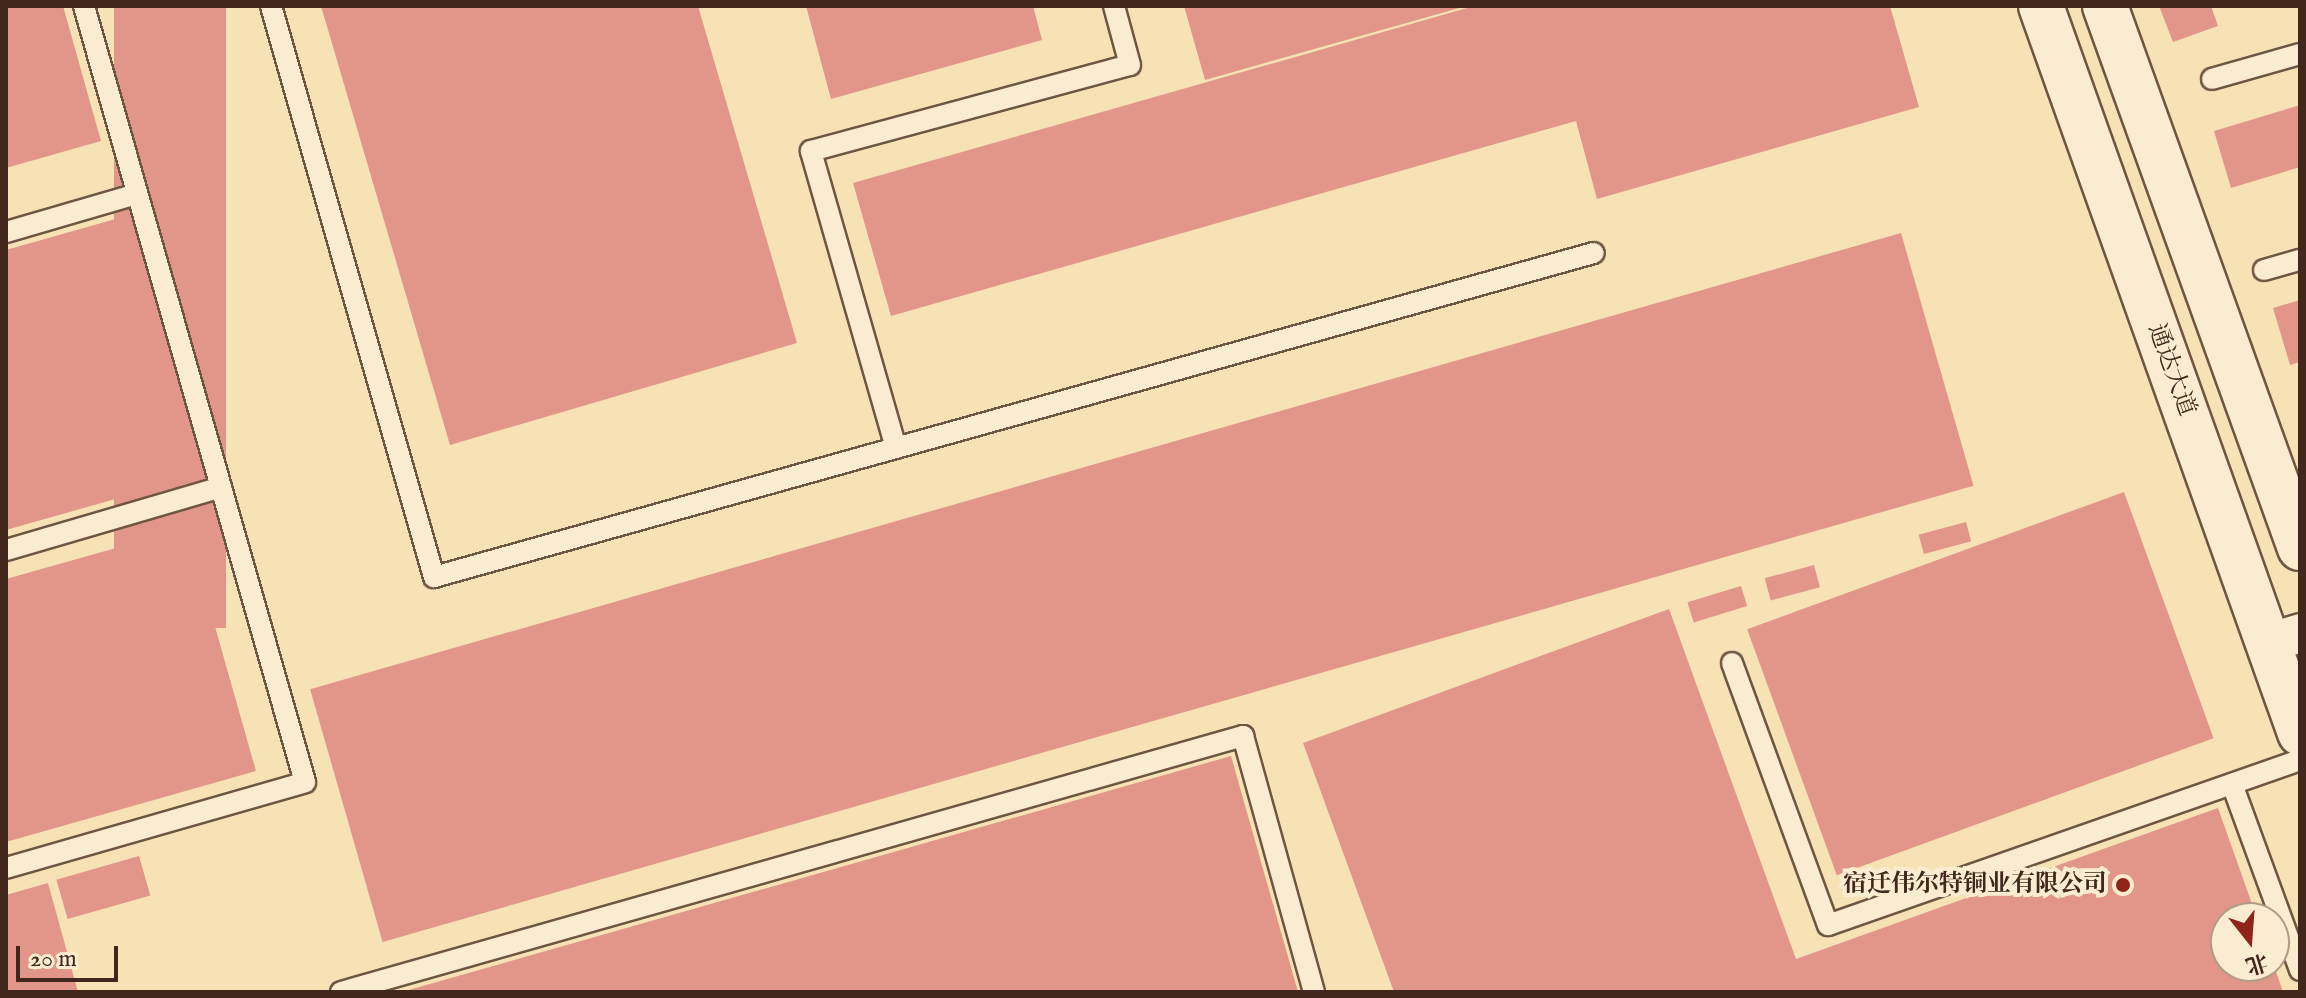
<!DOCTYPE html>
<html>
<head>
<meta charset="utf-8">
<style>
	body { margin:0 }
	#map { position:relative; width:2306px; height:998px; overflow:hidden; background:#f7e2b6; font-family:"IM FELL English","Noto Serif SC",serif }
	div>[style] { position:absolute }
	[style*='--x'] { left:calc(var(--x)*1px); top:calc(var(--y)*1px); width:calc(var(--w)*1px); rotate:calc(var(--a)*1deg) }
	.building>* { inset:0; background:#e19689; transform-origin:0 0 }
	.roads { filter:drop-shadow(2px 0 #6f5642) drop-shadow(-2px 0 #6f5642) drop-shadow(0 2px #6f5642) drop-shadow(0 -2px #6f5642) }
	.lane>* { height:20px; margin:-10px; padding:0 10px; transform-origin:10px; border-radius:10px; background:#faecd0 }
	.street>* { height:38px; margin:-19px; padding:0 19px; transform-origin:19px; border-radius:19px; background:#faecd0 }
	.secondary>* { height:44px; margin:-22px; padding:0 22px; transform-origin:22px; border-radius:22px; background:#faecd0 }
	.dots>* { width:22px; height:22px; translate:-50% -50%; box-sizing:border-box; border:4px solid #faecd0; border-radius:50% }
	span { translate:-50% -50%; white-space:nowrap; text-align:center; line-height:1.15; -webkit-text-stroke:8px #faecd0; paint-order:stroke }
	.street-label { font-size:24px; color:#42271c }
	.poi-label { font-size:24px; color:#42271c; font-weight:700 }
	.right { translate:-100% -50%; text-align:right }
	.frame { position:absolute; inset:0; border:8px solid #42271c; pointer-events:none }
	.north { position:absolute; left:2210px; top:902px; width:80px; height:80px; box-sizing:border-box; background:#faecd0; border:2px solid #b09d88; border-radius:50%; rotate:163deg; font-size:22px; font-weight:700; line-height:32px; text-align:center; color:#42271c }
	.north::after { content:''; display:block; margin:auto; width:28px; height:36px; background:#8f2418; clip-path:polygon(50% 0,100% 100%,50% 72%,0 100%) }
	.scale { position:absolute; left:16px; top:946px; width:102px; height:36px; box-sizing:border-box; border:4px solid #42271c; border-top:0; padding-left:10px; font-size:24px; line-height:28px; white-space:nowrap; color:#42271c; -webkit-text-stroke:6px #faecd0; paint-order:stroke }
</style>
</head>
<body>
<div id="map">
	<div class="building">
		<i style="clip-path:polygon(6px 6px,63px 6px,101px 141px,6px 168px)"></i>
		<i style="left:114px;top:6px;width:112px;height:622px"></i>
		<i style="clip-path:polygon(321px 6px,698px 6px,797px 343px,450px 445px)"></i>
		<i style="clip-path:polygon(806px 6px,1033px 6px,1042px 40px,831px 99px)"></i>
		<i style="clip-path:polygon(1184px 6px,1463px 6px,1463px 7px,1205px 80px)"></i>
		<i style="clip-path:polygon(1474px 6px,1890px 6px,1919px 107px,1597px 199px,1576px 121px,891px 316px,853px 183px)"></i>
		<i style="clip-path:polygon(2159px 6px,2211px 6px,2218px 26px,2173px 42px)"></i>
		<i style="clip-path:polygon(2300px 105px,2300px 167px,2231px 188px,2214px 131px)"></i>
		<i style="clip-path:polygon(119px 218px,193px 477px,6px 530px,6px 250px)"></i>
		<i style="left:1901px;top:233px;width:263px;height:1655px;rotate:74deg"></i>
		<i style="clip-path:polygon(2300px 300px,2300px 362px,2290px 365px,2273px 308px)"></i>
		<i style="left:2124px;top:492px;width:262px;height:401px;rotate:70deg"></i>
		<i style="left:1966px;top:522px;width:20px;height:49px;rotate:75deg"></i>
		<i style="clip-path:polygon(187px 528px,256px 771px,6px 842px,6px 579px)"></i>
		<i style="left:1814px;top:565px;width:23px;height:51px;rotate:75deg"></i>
		<i style="left:1741px;top:586px;width:21px;height:56px;rotate:73deg"></i>
		<i style="clip-path:polygon(1669px 609px,1796px 959px,2218px 808px,2257px 918px,2226px 918px,2226px 966px,2274px 966px,2283px 992px,1394px 992px,1303px 743px)"></i>
		<i style="clip-path:polygon(1231px 756px,1298px 992px,405px 992px,405px 991px)"></i>
		<i style="left:139px;top:856px;width:41px;height:86px;rotate:74deg"></i>
		<i style="clip-path:polygon(48px 883px,78px 992px,6px 992px,6px 895px)"></i>
	</div>
	<div class="roads">
		<div class="lane">
			<i style="--x:271;--y:6;--w:594;--a:74.07"></i>
			<i style="--x:434;--y:577;--w:1204;--a:-15.61"></i>
			<i style="--x:2212;--y:79;--w:91;--a:-15.9"></i>
			<i style="--x:6;--y:232;--w:136;--a:-16.2"></i>
			<i style="--x:2264;--y:270;--w:37;--a:-16"></i>
			<i style="--x:896;--y:448;--w:309;--a:-106"></i>
			<i style="--x:811;--y:151;--w:330;--a:-15.1"></i>
			<i style="--x:1130;--y:65;--w:61;--a:-105.2"></i>
			<i style="--x:6;--y:550;--w:224;--a:-16.3"></i>
			<i style="--x:1732;--y:663;--w:279;--a:69.9"></i>
			<i style="--x:1828;--y:925;--w:500;--a:-19.27"></i>
			<i style="--x:2232;--y:784;--w:198;--a:69.9"></i>
			<i style="--x:6;--y:868;--w:311;--a:-16"></i>
			<i style="--x:305;--y:782;--w:807;--a:-105.9"></i>
			<i style="--x:341;--y:992;--w:938;--a:-15.84"></i>
			<i style="--x:1243;--y:736;--w:266;--a:74.5"></i>
		</div>
		<div class="street">
			<i style="--x:2268;--y:643;--w:34;--a:-17"></i>
		</div>
		<div class="secondary">
			<i style="--x:2041;--y:6;--w:772;--a:70.39"></i>
			<i style="--x:2105;--y:6;--w:576;--a:70.21"></i>
		</div>
	</div>
	<div class="dots">
		<i style="left:2123px;top:885px;background:#8f2418"></i>
	</div>
	<div class="street-label">
		<span style="left:2171px;top:370px;rotate:70deg">通达大道</span>
	</div>
	<div class="poi-label">
		<span class="right" style="left:2107px;top:885px">宿迁伟尔特铜业有限公司</span>
	</div>
	<div class="frame"></div>
	<div class="north">北</div>
	<div class="scale">20 m</div>
</div>
</body>
</html>
